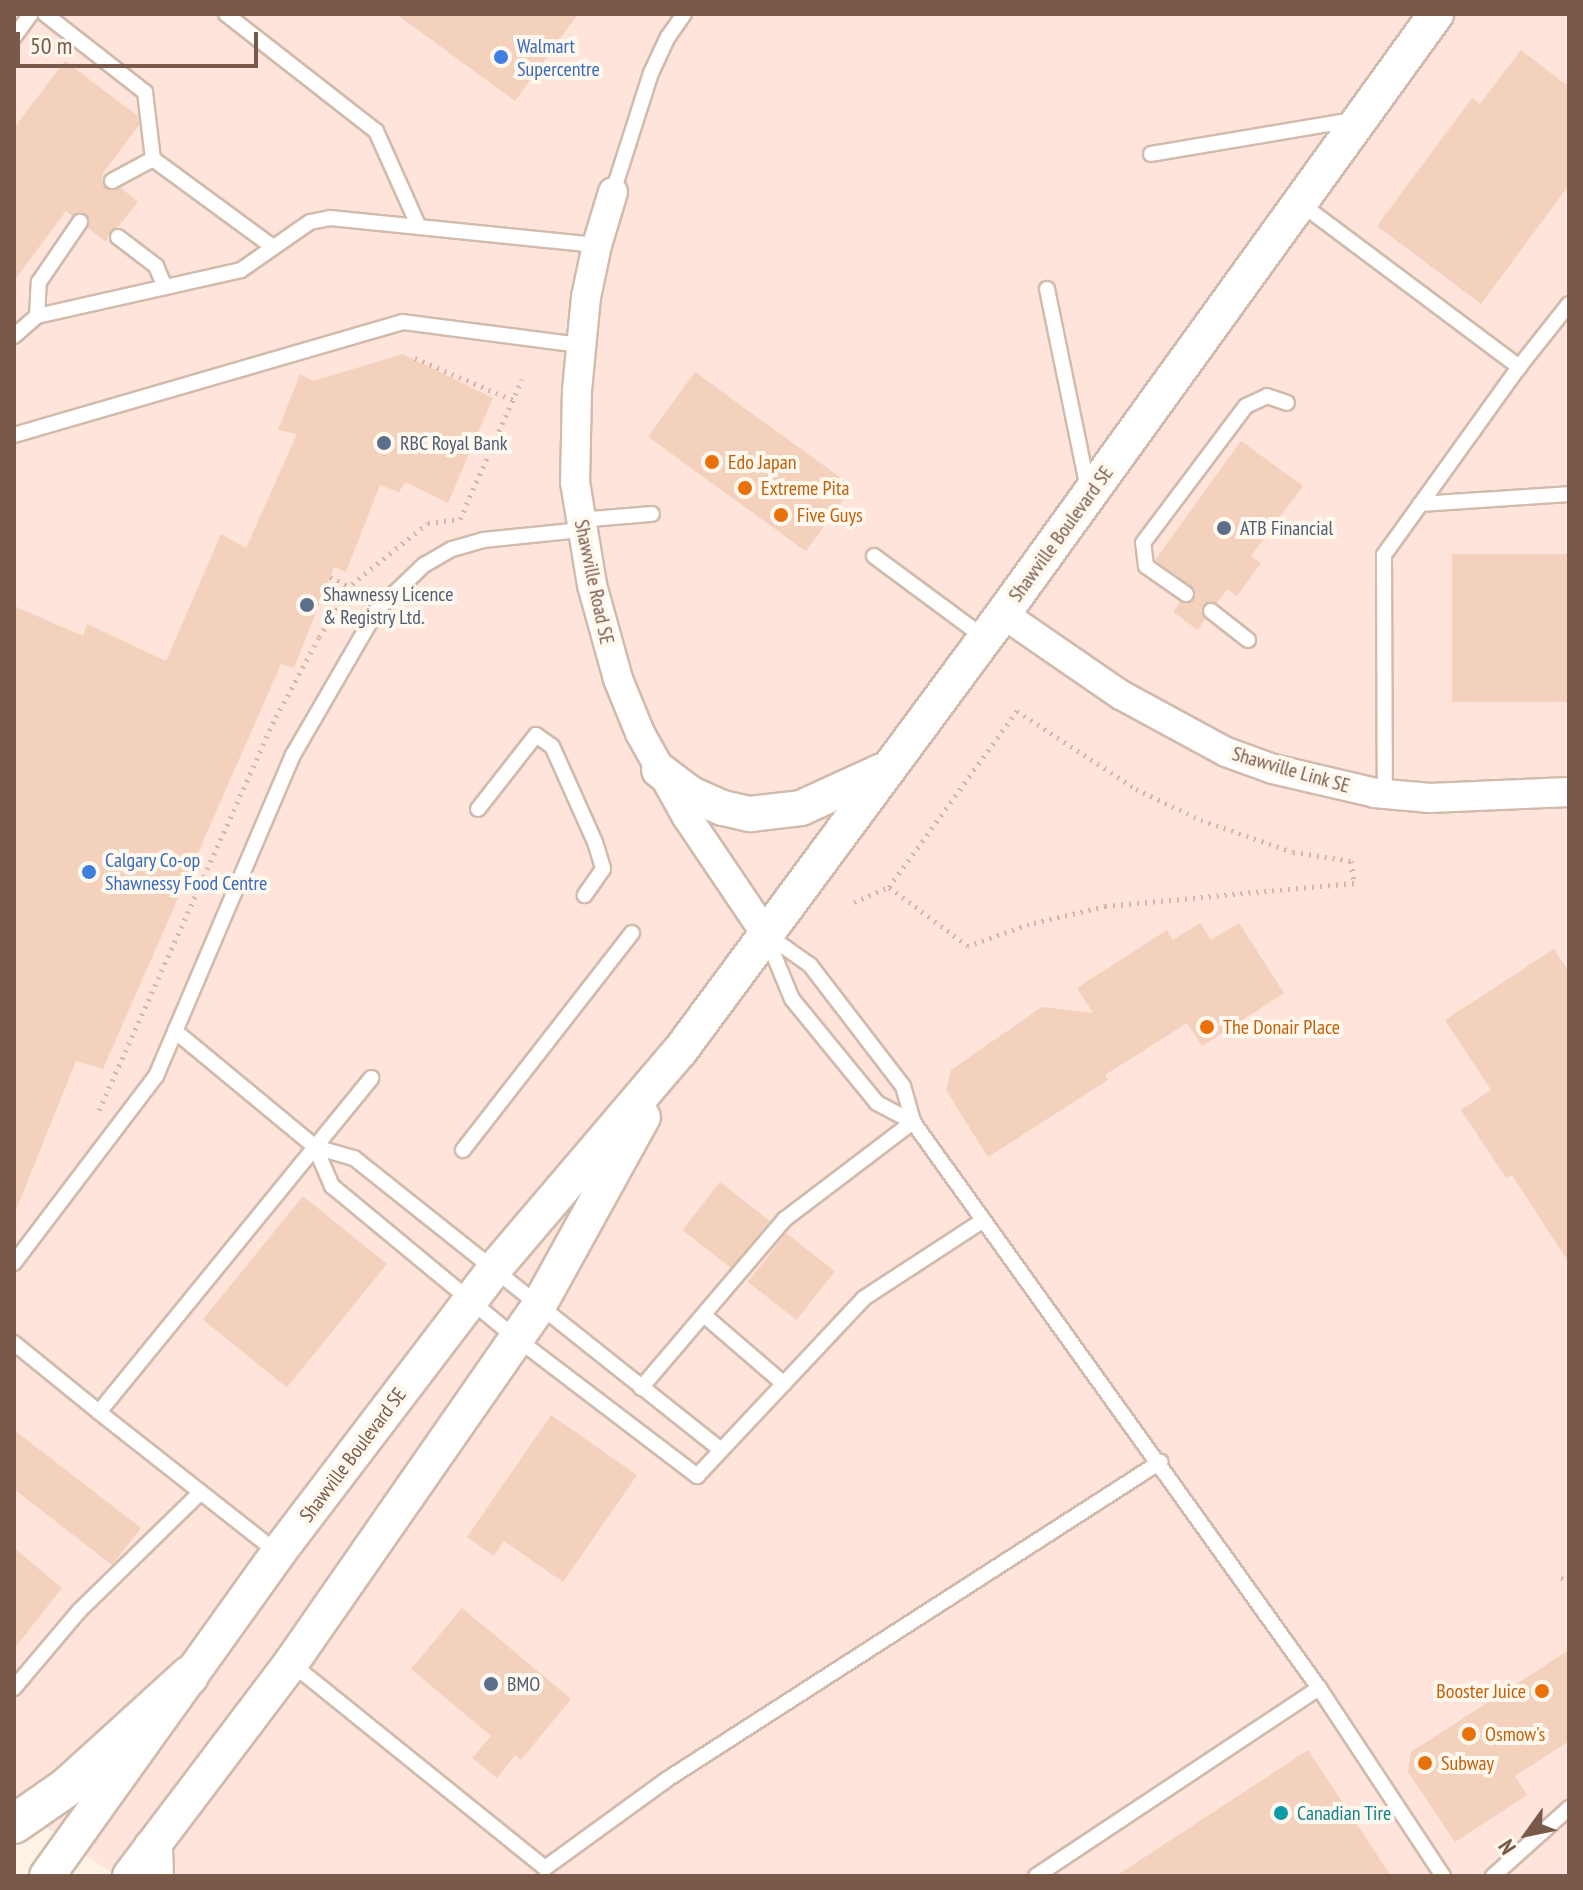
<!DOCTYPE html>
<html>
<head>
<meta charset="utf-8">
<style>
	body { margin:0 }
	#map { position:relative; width:1583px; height:1890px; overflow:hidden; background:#fdf4e7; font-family:"PT Sans Narrow",sans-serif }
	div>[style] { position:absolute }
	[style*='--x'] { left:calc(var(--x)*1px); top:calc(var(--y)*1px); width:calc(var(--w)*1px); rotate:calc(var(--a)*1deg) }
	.commercial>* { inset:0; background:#fee4da }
	.building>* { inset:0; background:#f4d1bd; transform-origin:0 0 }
	.path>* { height:5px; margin-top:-2.5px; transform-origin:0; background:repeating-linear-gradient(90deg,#d9b4a0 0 2px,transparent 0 8px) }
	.roads { filter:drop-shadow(2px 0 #d0bbac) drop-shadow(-2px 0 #d0bbac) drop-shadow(0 2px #d0bbac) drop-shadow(0 -2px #d0bbac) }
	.service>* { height:14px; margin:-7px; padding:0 7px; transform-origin:7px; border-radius:7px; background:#fff }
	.minor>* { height:28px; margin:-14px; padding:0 14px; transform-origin:14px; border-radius:14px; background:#fff }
	.tertiary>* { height:34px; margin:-17px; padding:0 17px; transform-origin:17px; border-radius:17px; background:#fff }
	.secondary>* { height:38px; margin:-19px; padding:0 19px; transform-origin:19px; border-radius:19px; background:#fff }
	.dots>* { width:22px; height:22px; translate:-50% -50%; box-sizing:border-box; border:4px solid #fff8ee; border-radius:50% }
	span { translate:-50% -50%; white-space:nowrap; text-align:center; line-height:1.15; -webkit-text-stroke:8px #fff8ee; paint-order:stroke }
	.shop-label { font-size:20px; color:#366cbe }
	.left { translate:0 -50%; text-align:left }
	.service-label { font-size:20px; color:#4e5e75 }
	.food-label { font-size:20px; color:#c56008 }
	.right { translate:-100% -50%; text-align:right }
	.street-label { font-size:20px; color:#79594a }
	.culture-label { font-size:20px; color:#0d838f }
	.frame { position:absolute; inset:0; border:16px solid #79594a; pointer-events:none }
	.north { position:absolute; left:1487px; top:1794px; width:80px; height:80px; -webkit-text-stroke:6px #fff8ee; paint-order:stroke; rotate:237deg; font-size:22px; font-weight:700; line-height:32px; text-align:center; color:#79594a }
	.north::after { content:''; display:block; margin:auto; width:28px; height:36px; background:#79594a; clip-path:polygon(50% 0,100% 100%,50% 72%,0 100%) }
	.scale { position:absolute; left:16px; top:32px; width:242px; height:36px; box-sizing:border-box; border:4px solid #79594a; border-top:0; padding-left:10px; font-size:24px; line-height:28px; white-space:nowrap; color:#79594a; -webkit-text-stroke:6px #fff8ee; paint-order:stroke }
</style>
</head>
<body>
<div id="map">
	<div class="commercial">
		<i style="clip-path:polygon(14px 14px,1569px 14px,1569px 1876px,116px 1876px,14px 1805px)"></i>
	</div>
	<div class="building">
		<i style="clip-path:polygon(396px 14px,578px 14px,515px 101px)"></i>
		<i style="clip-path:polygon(1521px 50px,1569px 87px,1569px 185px,1481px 304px,1377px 226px,1472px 98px,1480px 104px)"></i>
		<i style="clip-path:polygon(65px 61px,138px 116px,139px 125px,103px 173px,102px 181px,107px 190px,121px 188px,138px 202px,118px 227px,111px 230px,106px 242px,88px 228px,86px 214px,80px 212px,72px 216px,66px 211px,14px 281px,14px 128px)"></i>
		<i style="clip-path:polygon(403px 354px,493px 398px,448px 503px,405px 482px,399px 492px,380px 485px,346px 572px,334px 567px,294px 668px,281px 664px,103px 1069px,76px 1061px,14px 1215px,14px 606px,83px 636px,87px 624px,166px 661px,221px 534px,246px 548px,297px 434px,278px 430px,300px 374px,313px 381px)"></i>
		<i style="left:695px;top:372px;width:195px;height:80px;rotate:36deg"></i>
		<i style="clip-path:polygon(1241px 441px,1303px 486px,1251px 556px,1261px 563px,1237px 596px,1227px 589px,1217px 603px,1204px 604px,1201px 610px,1205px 619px,1198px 630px,1173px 612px,1180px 602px,1194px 600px,1195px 589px,1155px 560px)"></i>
		<i style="left:1569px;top:554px;width:148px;height:117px;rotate:90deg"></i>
		<i style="clip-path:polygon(1200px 923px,1211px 940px,1239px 923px,1284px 993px,1202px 1046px,1187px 1023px,1105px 1075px,1108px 1080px,988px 1157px,946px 1090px,951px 1070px,1042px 1007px,1093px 1013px,1077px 988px,1167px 930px,1173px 940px)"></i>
		<i style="clip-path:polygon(1554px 949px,1569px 972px,1569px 1263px,1512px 1175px,1506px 1178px,1461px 1110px,1491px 1090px,1445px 1020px)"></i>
		<i style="left:720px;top:1182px;width:63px;height:61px;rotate:38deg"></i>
		<i style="left:303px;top:1196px;width:108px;height:159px;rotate:39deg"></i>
		<i style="left:786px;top:1233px;width:62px;height:62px;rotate:38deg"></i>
		<i style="clip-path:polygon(551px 1415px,637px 1475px,563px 1582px,504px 1541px,494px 1556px,467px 1537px)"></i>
		<i style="clip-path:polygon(14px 1430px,141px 1528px,112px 1565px,14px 1489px)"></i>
		<i style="clip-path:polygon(14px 1548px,62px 1588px,14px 1649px)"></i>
		<i style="clip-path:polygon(462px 1608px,571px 1699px,521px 1760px,515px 1755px,497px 1778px,472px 1758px,491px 1736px,411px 1669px)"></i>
		<i style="clip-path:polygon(1569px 1650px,1569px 1741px,1515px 1776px,1527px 1795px,1455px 1842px,1408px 1772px,1411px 1752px)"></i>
		<i style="clip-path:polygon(1308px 1750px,1391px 1876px,1116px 1876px)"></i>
	</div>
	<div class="path">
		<i style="--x:415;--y:358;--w:107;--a:23.2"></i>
		<i style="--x:330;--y:577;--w:22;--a:27"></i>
		<i style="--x:854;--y:902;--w:38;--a:-23"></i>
		<i style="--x:889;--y:887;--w:218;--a:-54"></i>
		<i style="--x:1017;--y:711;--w:142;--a:33.2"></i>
		<i style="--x:1136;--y:789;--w:72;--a:25.5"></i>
		<i style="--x:1201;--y:820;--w:97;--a:19.2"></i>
		<i style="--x:1293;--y:852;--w:59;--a:8.8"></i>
		<i style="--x:1351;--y:861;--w:22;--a:82"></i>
		<i style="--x:1354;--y:883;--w:249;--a:174.7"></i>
		<i style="--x:1106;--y:906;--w:79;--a:166.8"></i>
		<i style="--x:1029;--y:924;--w:65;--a:160.2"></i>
		<i style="--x:968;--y:946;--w:99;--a:-143.2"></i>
		<i style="--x:99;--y:1110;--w:431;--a:-65.8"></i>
		<i style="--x:276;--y:717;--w:91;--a:-61.7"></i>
		<i style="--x:319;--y:637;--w:62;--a:-58.1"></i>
		<i style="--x:352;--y:584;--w:97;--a:-38.8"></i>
		<i style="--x:428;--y:523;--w:32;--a:-7"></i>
		<i style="--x:460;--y:519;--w:153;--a:-66.1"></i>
		<i style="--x:1561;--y:1578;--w:9;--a:21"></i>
	</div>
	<div class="roads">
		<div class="service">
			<i style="--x:45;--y:14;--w:127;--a:38"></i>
			<i style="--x:145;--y:92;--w:67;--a:83.2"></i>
			<i style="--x:153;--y:159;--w:149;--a:36.3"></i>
			<i style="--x:226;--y:14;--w:190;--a:38"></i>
			<i style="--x:376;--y:131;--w:105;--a:65.9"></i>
			<i style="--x:14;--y:37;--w:29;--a:-54"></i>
			<i style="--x:1151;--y:154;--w:204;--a:-9.6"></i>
			<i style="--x:112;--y:181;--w:47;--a:-28.2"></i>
			<i style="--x:613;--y:192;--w:125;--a:-72.3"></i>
			<i style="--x:651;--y:73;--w:40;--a:-65"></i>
			<i style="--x:668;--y:37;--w:28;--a:-55"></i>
			<i style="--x:1300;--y:203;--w:274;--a:36.8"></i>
			<i style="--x:1519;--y:367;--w:231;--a:125.7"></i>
			<i style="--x:1384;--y:555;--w:238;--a:89.8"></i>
			<i style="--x:118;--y:237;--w:48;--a:37.3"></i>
			<i style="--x:156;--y:266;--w:23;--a:67"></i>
			<i style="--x:1047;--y:289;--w:203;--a:78.4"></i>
			<i style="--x:37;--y:316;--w:34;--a:-87"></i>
			<i style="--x:39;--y:282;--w:73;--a:-55.7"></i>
			<i style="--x:14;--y:336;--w:30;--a:-41"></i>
			<i style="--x:37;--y:316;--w:209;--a:-12.7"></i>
			<i style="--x:241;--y:270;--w:84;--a:-34.8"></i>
			<i style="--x:310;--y:222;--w:20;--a:-11"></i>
			<i style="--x:330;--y:218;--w:268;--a:5.8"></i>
			<i style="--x:1519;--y:367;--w:80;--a:-51.6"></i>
			<i style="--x:14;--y:435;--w:405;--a:-16.2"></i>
			<i style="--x:403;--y:322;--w:179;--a:7.4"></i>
			<i style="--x:1420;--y:504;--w:149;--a:-3.8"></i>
			<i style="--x:580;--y:520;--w:72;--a:-4.8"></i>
			<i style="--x:874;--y:556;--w:138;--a:36.5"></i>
			<i style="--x:1186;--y:594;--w:49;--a:-145"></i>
			<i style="--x:1146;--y:566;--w:23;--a:-97"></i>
			<i style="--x:1143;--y:543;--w:171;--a:-53.1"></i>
			<i style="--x:1246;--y:406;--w:23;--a:-25"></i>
			<i style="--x:1267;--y:396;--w:21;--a:19"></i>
			<i style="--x:1211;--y:611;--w:47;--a:38.1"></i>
			<i style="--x:478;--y:809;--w:94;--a:-51.9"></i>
			<i style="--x:536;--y:735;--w:19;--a:35"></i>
			<i style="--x:552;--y:746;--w:105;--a:65.9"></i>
			<i style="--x:595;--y:842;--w:28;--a:73"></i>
			<i style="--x:603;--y:869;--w:32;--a:125"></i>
			<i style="--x:766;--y:934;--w:54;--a:35.2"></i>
			<i style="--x:810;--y:965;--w:153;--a:52.5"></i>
			<i style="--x:903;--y:1086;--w:37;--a:74"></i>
			<i style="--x:913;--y:1122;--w:697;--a:54.35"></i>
			<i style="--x:1319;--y:1688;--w:225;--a:56.6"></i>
			<i style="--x:766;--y:936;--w:68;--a:67.6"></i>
			<i style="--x:792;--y:999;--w:134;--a:50.7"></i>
			<i style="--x:877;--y:1103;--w:41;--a:27.8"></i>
			<i style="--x:175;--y:1031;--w:182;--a:39.6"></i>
			<i style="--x:315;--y:1147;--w:41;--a:15.8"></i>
			<i style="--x:354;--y:1158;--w:469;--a:38.5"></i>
			<i style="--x:315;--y:1147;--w:43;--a:66.4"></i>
			<i style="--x:332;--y:1186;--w:239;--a:39.6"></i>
			<i style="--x:516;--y:1338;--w:228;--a:37.3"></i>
			<i style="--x:697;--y:1476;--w:244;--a:-46.8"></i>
			<i style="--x:864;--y:1298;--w:141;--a:-33.1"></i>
			<i style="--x:463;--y:1150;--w:275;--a:-52.1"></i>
			<i style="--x:14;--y:1263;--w:235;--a:-52.8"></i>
			<i style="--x:156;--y:1076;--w:349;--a:-66.9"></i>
			<i style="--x:293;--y:755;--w:168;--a:-59.9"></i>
			<i style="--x:377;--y:610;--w:65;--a:-43.8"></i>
			<i style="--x:424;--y:565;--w:32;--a:-30"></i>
			<i style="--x:452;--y:549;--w:32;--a:-16"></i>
			<i style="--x:483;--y:540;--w:100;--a:-5.8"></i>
			<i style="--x:705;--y:1316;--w:104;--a:40.7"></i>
			<i style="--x:14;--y:1343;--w:109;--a:39.1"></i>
			<i style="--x:641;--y:1388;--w:222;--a:-49.6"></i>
			<i style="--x:785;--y:1219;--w:161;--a:-37.2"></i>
			<i style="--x:278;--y:1553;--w:228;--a:-141.8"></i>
			<i style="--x:99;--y:1412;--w:431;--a:-50.8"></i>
			<i style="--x:291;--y:1663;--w:326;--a:38.9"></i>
			<i style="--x:545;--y:1868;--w:150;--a:-36"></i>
			<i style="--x:666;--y:1780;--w:588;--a:-32.77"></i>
			<i style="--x:14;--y:1688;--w:101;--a:-49.8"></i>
			<i style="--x:79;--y:1611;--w:170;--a:-44.3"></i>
			<i style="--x:1036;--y:1876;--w:340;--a:-33.6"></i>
			<i style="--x:1493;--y:1876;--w:102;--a:-41.8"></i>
		</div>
		<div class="minor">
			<i style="--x:613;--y:192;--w:55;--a:106.8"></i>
			<i style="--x:597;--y:245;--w:53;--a:101.9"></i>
			<i style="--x:586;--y:297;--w:93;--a:95.5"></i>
			<i style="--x:577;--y:390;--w:92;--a:91.2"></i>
			<i style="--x:575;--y:482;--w:104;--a:80.6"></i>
			<i style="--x:592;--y:585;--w:98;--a:74.5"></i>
			<i style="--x:618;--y:679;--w:58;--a:67.8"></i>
			<i style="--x:640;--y:733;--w:96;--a:60.8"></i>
			<i style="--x:687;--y:817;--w:141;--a:56"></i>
			<i style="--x:1003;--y:614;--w:143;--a:34.5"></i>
			<i style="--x:1121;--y:695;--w:119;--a:28.5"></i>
			<i style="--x:1226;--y:752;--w:50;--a:19.9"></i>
			<i style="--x:1273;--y:769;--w:105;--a:13.2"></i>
			<i style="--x:1375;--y:793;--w:55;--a:5.2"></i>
			<i style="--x:1430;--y:798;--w:139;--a:-2.5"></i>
		</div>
		<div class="tertiary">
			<i style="--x:659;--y:770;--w:40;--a:37"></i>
			<i style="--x:691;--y:794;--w:35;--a:24"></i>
			<i style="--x:723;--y:808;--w:28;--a:13"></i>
			<i style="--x:750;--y:814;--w:51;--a:-6.7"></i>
			<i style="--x:801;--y:808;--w:89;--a:-24.6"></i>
			<i style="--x:47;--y:1876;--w:397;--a:-54.4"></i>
			<i style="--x:278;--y:1553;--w:358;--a:-52.7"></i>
			<i style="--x:495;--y:1268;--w:285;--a:-49.6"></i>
			<i style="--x:680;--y:1051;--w:543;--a:-53.53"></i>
			<i style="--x:1003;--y:614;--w:740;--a:-54.18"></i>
			<i style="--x:130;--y:1876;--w:267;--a:-52.9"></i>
			<i style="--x:291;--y:1663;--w:433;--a:-55.2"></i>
			<i style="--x:538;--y:1307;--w:217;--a:-61.1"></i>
		</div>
		<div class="secondary">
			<i style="--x:14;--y:1824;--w:65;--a:-34.9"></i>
			<i style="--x:67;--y:1787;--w:165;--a:-42.3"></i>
			<i style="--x:153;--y:1848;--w:28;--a:88"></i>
		</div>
	</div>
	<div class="dots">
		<i style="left:501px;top:57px;background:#3f7fe0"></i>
		<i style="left:384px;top:443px;background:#5c6f8a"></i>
		<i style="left:712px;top:462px;background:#e8710a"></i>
		<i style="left:745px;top:488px;background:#e8710a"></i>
		<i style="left:781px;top:515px;background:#e8710a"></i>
		<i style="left:1224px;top:528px;background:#5c6f8a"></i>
		<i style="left:307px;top:605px;background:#5c6f8a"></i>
		<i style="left:89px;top:872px;background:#3f7fe0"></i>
		<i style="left:1207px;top:1027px;background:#e8710a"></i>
		<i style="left:491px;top:1684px;background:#5c6f8a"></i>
		<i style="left:1542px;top:1691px;background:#e8710a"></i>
		<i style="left:1469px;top:1734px;background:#e8710a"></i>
		<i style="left:1425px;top:1763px;background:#e8710a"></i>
		<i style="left:1281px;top:1813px;background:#0f9aa8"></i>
	</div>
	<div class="shop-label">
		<span class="left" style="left:517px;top:58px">Walmart<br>Supercentre</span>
		<span class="left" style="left:105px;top:872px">Calgary Co-op<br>Shawnessy Food Centre</span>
	</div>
	<div class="service-label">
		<span class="left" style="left:400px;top:443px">RBC Royal Bank</span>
		<span class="left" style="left:1240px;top:528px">ATB Financial</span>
		<span class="left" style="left:323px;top:606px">Shawnessy Licence<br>&amp; Registry Ltd.</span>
		<span class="left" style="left:507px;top:1684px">BMO</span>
	</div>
	<div class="food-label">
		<span class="left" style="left:728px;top:462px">Edo Japan</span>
		<span class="left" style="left:761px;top:488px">Extreme Pita</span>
		<span class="left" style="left:797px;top:515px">Five Guys</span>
		<span class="left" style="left:1223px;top:1027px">The Donair Place</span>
		<span class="right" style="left:1526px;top:1691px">Booster Juice</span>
		<span class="left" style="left:1485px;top:1734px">Osmow's</span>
		<span class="left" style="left:1441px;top:1763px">Subway</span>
	</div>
	<div class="street-label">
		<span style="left:1061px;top:534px;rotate:-54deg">Shawville Boulevard SE</span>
		<span style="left:594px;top:582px;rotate:78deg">Shawville Road SE</span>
		<span style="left:1291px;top:770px;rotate:16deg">Shawville Link SE</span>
		<span style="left:353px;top:1455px;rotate:-53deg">Shawville Boulevard SE</span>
	</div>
	<div class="culture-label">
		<span class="left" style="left:1297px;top:1813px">Canadian Tire</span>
	</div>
	<div class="frame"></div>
	<div class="north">N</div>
	<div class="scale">50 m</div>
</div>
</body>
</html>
